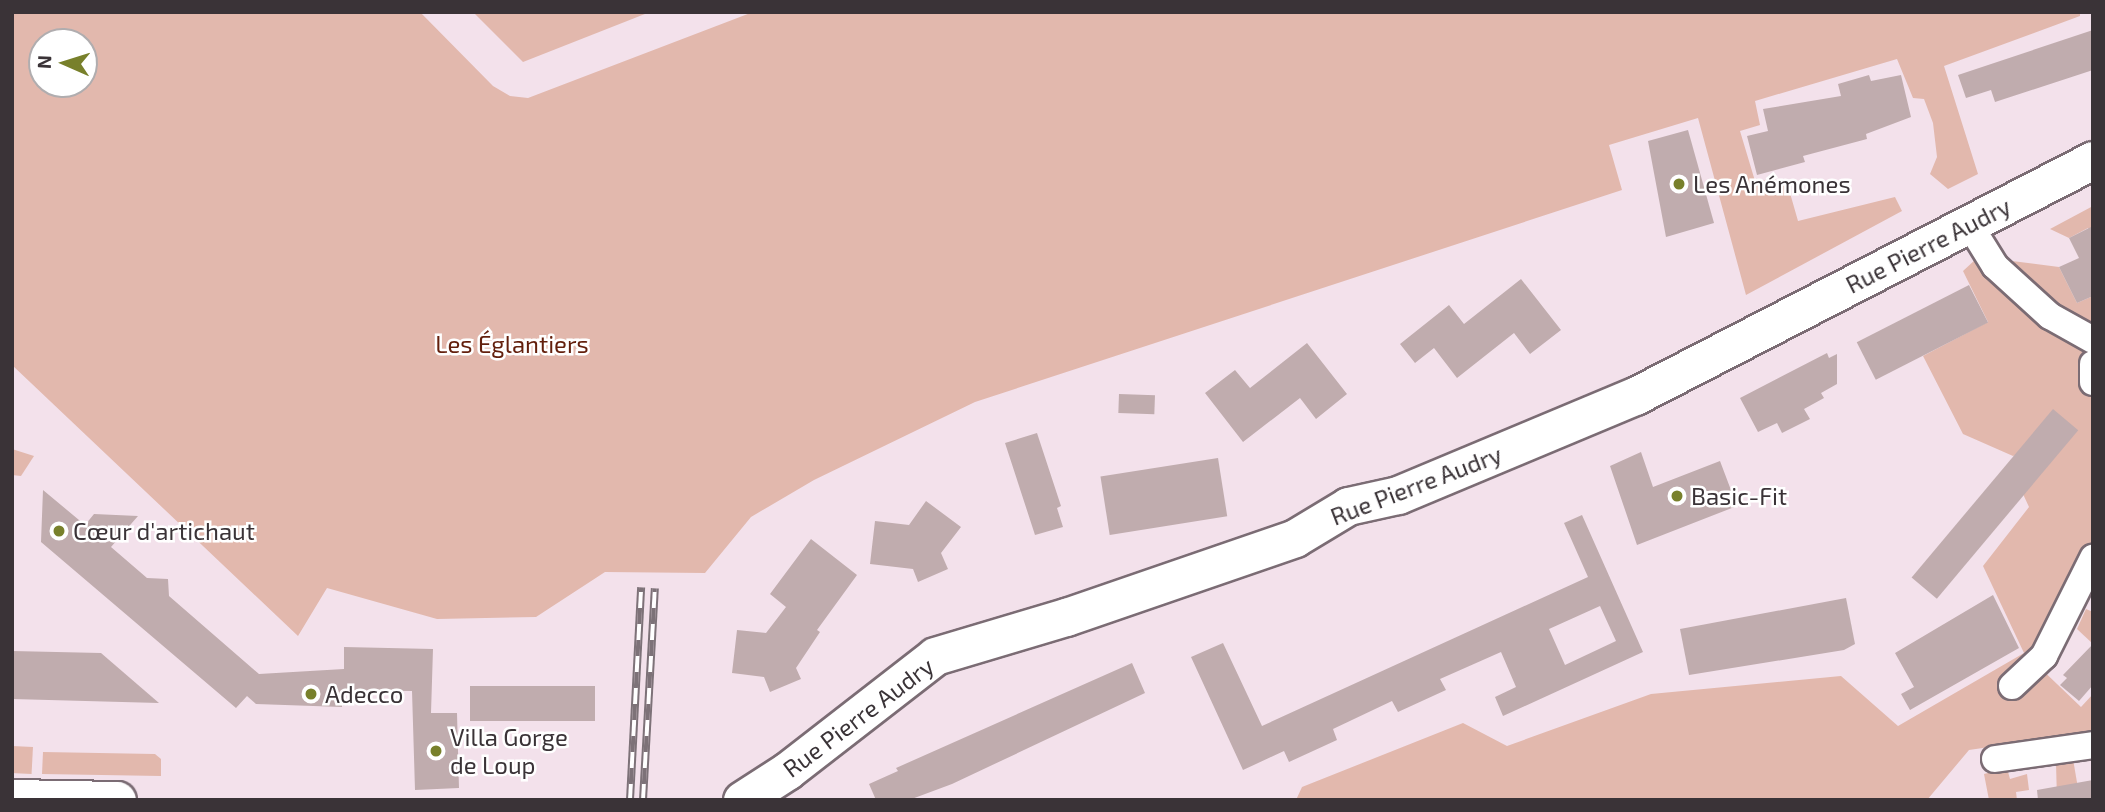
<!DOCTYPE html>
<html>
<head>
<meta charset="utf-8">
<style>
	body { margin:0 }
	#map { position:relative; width:2105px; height:812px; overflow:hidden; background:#f3e1eb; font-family:"Exo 2",sans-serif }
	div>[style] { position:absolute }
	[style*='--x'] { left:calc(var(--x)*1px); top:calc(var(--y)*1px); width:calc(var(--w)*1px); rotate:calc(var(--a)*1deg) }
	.green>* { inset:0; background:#e2b8ad; transform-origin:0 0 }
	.building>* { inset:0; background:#c0acae; transform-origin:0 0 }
	.roads { filter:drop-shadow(2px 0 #7b6c74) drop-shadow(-2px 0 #7b6c74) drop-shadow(0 2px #7b6c74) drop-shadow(0 -2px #7b6c74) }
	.street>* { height:26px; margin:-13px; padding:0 13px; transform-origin:13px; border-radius:13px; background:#fff }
	.secondary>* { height:37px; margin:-18.5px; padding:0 18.5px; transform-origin:18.5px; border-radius:18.5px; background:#fff }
	.rail>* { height:8px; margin-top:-4px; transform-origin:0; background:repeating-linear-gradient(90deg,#fff 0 16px,#7d7278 0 32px); box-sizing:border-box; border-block:2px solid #7d7278 }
	.dots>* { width:19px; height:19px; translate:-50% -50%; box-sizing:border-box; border:4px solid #fff; border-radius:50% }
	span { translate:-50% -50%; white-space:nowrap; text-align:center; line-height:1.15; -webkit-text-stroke:5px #fff; paint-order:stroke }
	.poi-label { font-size:24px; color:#3a3337 }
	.left { translate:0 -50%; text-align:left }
	.street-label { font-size:24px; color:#3a3337 }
	.park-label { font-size:24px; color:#631f0c }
	.frame { position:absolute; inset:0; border:14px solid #3a3337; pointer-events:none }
	.north { position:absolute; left:28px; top:28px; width:70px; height:70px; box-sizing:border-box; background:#fff; border:2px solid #b0adaf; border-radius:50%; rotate:273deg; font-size:19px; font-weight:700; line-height:28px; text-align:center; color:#3a3337 }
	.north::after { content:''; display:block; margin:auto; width:24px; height:32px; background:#78802b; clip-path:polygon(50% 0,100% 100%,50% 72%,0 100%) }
</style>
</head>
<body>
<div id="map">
	<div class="green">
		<i style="clip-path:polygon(evenodd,12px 12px,420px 12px,493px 86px,510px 96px,528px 98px,753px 12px,2080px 12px,2080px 16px,1944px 66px,1978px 174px,1948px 189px,1930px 174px,1937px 157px,1933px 123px,1924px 99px,1913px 98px,1897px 59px,1755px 101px,1760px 125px,1740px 131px,1755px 181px,1786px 179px,1798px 221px,1895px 197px,1902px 211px,1746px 295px,1698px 118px,1609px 145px,1622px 190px,975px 402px,814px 480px,751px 517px,705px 573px,605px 572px,536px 617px,437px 619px,327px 588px,298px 636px,12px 365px,12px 12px,42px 42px,84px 42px,84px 84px,42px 84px,42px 42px)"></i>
		<i style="clip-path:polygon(473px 12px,650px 12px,523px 62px)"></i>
		<i style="clip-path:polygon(2093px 206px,2093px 237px,2088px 228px,2069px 238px,2050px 229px)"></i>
		<i style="clip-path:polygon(1976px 259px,2089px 347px,2085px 375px,2093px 398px,2093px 543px,2067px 605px,2033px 661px,2081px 707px,2093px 694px,2093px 732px,1969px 750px,1927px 800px,1296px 800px,1302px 787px,1463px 723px,1507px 746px,1651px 694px,1841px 676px,1898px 726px,2024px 653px,1983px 566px,2029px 507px,2023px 494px,2077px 430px,2013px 456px,1963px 434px,1923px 356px,1988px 322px,1963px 271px)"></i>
		<i style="clip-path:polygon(2012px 261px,2059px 267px,2077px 303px,2093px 296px,2093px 323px,2051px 301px)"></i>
		<i style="clip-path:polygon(12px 449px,34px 456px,21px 476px,12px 475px)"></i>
		<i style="clip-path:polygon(2086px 609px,2093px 612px,2093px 644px,2077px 629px)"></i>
		<i style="left:12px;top:746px;width:21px;height:27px;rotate:3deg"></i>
		<i style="clip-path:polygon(43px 752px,155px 754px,161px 759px,161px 776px,42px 774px)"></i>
		<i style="clip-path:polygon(2073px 759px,2080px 800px,2057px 800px,2056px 763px)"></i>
		<i style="clip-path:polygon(2007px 768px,2010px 779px,2027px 774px,2029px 790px,2016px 792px,2017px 800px,1989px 800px,1984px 774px)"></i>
	</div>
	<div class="building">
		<i style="clip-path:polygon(2093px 30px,2093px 70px,1995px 102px,1991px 90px,1966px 98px,1958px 75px)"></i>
		<i style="clip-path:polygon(1869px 75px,1871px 81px,1901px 75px,1911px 117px,1866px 134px,1867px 139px,1803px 156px,1805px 162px,1757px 175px,1747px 136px,1768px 131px,1763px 109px,1841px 96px,1838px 84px)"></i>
		<i style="clip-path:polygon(1688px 130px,1714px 223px,1666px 237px,1648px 141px)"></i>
		<i style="clip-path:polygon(2093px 226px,2093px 296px,2077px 303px,2059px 267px,2079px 258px,2069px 238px)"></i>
		<i style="clip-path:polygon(1521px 279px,1561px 330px,1530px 354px,1514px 333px,1457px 378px,1434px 348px,1415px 363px,1400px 344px,1449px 305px,1464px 324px)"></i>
		<i style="left:1969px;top:285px;width:42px;height:126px;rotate:63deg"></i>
		<i style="clip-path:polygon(1307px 343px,1347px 394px,1316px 419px,1300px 398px,1243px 442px,1205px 393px,1235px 370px,1250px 388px)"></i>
		<i style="clip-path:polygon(1827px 353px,1829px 358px,1837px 354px,1837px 384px,1821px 393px,1824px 398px,1804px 409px,1810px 419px,1782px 433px,1777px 423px,1758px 432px,1740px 398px)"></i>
		<i style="left:1119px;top:394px;width:36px;height:19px;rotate:2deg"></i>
		<i style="left:2053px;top:409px;width:33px;height:220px;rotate:40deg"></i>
		<i style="clip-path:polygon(1037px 433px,1061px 506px,1057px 508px,1063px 527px,1035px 535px,1005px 443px)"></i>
		<i style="clip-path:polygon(1641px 452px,1653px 487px,1720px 461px,1737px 506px,1637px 545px,1610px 466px)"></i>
		<i style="left:1218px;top:458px;width:59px;height:119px;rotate:81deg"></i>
		<i style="clip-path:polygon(43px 490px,85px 525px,94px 514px,138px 516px,111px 547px,147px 578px,168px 579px,169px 596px,259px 674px,344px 669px,344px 647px,433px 649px,431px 713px,457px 713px,459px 788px,415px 790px,412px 691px,343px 690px,342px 707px,256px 704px,247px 696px,236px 708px,41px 542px)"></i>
		<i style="clip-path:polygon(926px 501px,961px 527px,941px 553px,948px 569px,918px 582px,913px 569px,870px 564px,875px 521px,909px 525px)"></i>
		<i style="clip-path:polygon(evenodd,1582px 515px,1643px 652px,1503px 716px,1495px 697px,1516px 687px,1501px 652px,1440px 679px,1446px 690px,1398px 712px,1392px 701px,1333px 729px,1337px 740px,1289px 762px,1284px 751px,1243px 770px,1191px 657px,1223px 643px,1262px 726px,1588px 577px,1564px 523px,1582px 515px,1600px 606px,1616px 641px,1565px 665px,1549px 629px,1600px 606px)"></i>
		<i style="clip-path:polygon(811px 539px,857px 575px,817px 630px,820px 632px,796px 668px,801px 679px,770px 692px,764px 677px,732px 673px,737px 630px,766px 633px,786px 607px,770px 594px)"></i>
		<i style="clip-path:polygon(1993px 595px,2019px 648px,1910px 710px,1901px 694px,1914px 687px,1895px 653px)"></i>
		<i style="clip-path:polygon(1846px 598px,1855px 644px,1844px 650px,1689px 675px,1680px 629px)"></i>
		<i style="clip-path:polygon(2093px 644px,2093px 685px,2079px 701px,2060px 685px,2067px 678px,2063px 675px)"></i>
		<i style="clip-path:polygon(12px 651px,101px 653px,159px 703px,12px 699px)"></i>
		<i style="clip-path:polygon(1132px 663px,1145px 693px,952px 784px,909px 800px,876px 800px,869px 784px,898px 771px,896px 768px)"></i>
		<i style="left:595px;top:686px;width:35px;height:125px;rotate:90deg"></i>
		<i style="clip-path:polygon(2093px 780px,2093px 800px,2038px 800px,2037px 790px)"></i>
	</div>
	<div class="roads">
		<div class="street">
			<i style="--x:1969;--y:224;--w:49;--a:58.2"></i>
			<i style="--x:1995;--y:266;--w:74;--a:42.3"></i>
			<i style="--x:2050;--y:316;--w:49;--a:29.2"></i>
			<i style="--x:2093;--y:364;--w:18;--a:90"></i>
			<i style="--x:2012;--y:686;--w:44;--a:-43.2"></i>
			<i style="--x:2044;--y:656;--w:110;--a:-63.4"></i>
			<i style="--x:1995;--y:759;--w:99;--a:-8.1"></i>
		</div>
		<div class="secondary">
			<i style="--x:12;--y:798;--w:105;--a:1.1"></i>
			<i style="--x:742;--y:800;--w:54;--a:-32.8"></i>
			<i style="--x:787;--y:771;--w:187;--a:-37.8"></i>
			<i style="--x:935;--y:656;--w:137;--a:-16.6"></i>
			<i style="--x:1066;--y:617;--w:242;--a:-19"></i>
			<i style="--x:1295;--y:538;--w:62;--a:-31.1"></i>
			<i style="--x:1348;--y:506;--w:51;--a:-12.4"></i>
			<i style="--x:1398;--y:495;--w:257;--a:-22.7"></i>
			<i style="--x:1635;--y:396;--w:515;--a:-27.26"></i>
		</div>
	</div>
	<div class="rail">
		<i style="--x:630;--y:800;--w:213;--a:-87"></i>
		<i style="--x:643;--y:800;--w:212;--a:-86.8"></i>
	</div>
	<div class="dots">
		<i style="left:1679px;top:184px;background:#78802b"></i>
		<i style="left:1677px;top:496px;background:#78802b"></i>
		<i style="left:59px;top:531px;background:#78802b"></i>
		<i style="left:311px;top:694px;background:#78802b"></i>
		<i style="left:436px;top:751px;background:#78802b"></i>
	</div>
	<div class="poi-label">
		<span class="left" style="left:1693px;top:184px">Les Anémones</span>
		<span class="left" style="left:1691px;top:496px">Basic-Fit</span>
		<span class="left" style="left:73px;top:531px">Cœur d'artichaut</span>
		<span class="left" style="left:325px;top:694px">Adecco</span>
		<span class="left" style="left:450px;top:751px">Villa Gorge<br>de Loup</span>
	</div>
	<div class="street-label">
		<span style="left:1928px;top:245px;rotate:-27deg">Rue Pierre Audry</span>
		<span style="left:1416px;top:485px;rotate:-21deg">Rue Pierre Audry</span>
		<span style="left:858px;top:717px;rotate:-37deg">Rue Pierre Audry</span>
	</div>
	<div class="park-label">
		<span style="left:512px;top:344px">Les Églantiers</span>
	</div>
	<div class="frame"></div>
	<div class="north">N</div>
</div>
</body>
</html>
